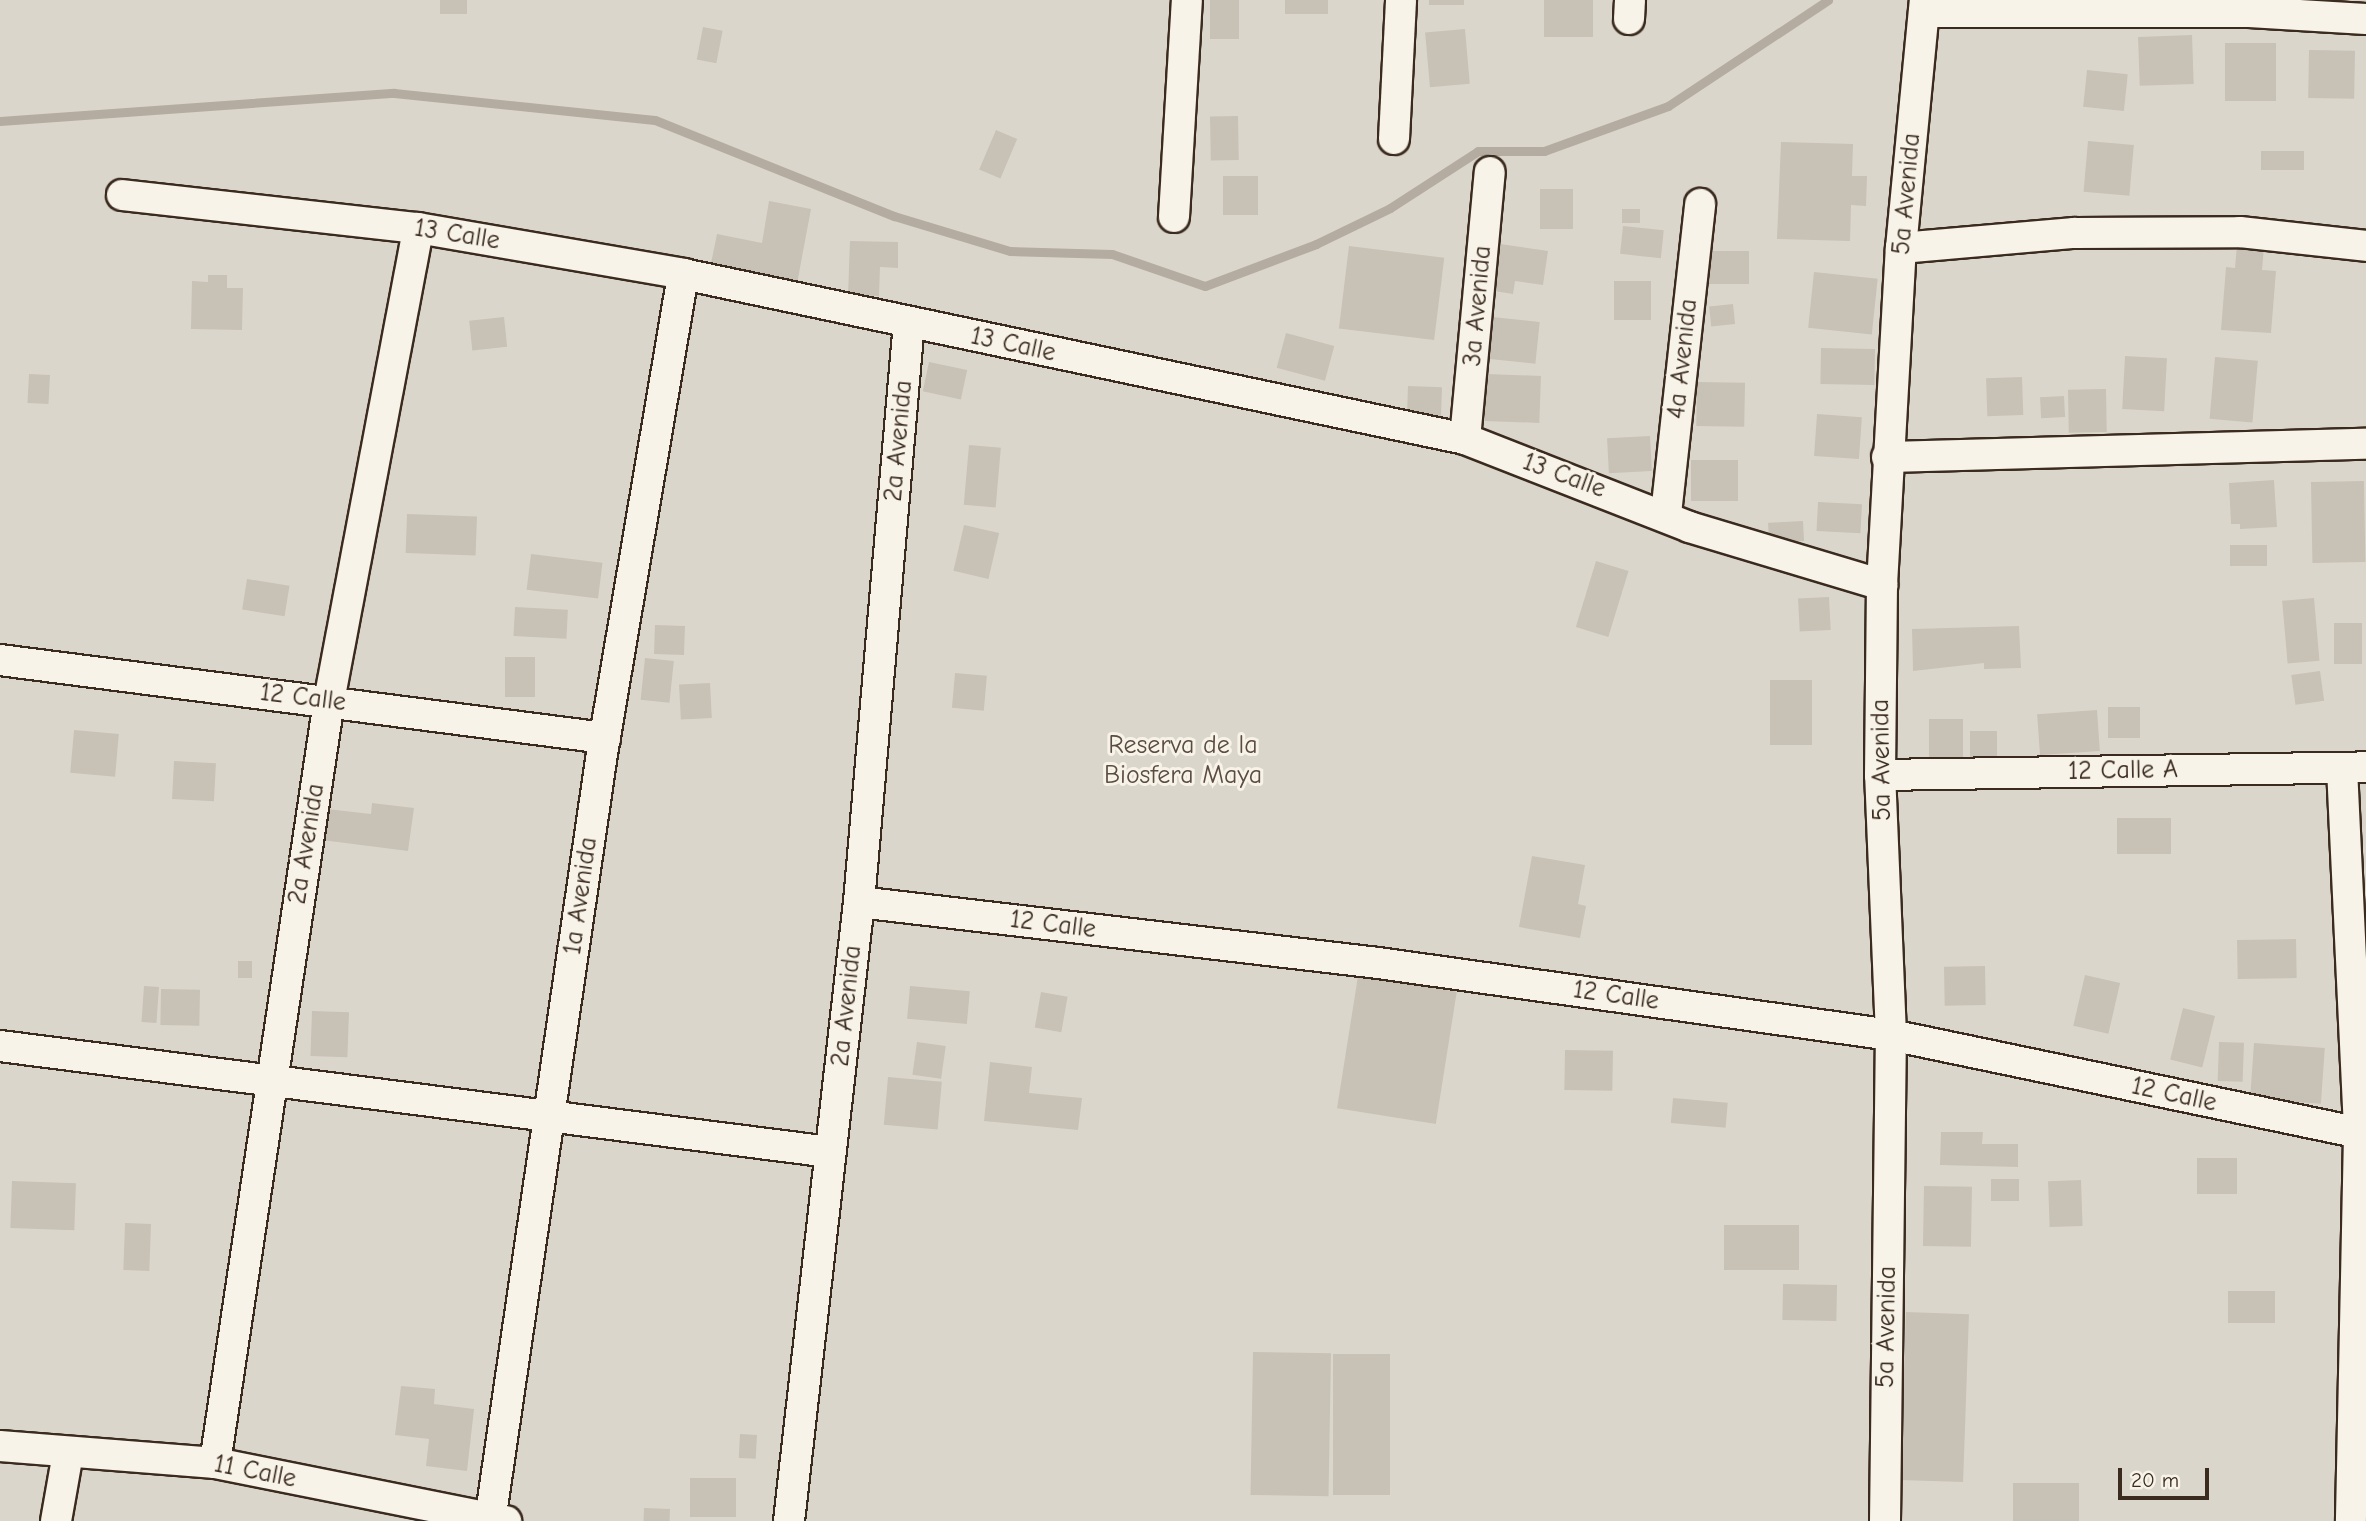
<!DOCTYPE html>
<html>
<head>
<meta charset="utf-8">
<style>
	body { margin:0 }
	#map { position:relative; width:2366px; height:1521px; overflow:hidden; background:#f7f3e8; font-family:"Comic Neue",sans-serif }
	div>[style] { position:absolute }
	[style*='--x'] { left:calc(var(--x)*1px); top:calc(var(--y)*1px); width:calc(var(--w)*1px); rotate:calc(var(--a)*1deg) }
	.green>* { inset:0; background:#dbd6cb; transform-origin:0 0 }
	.stream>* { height:9px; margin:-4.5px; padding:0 4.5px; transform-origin:4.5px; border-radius:4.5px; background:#b4aca0 }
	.building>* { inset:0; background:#c8c1b6; transform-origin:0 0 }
	.roads { filter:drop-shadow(2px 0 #3b2a1e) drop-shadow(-2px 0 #3b2a1e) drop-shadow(0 2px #3b2a1e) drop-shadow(0 -2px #3b2a1e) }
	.minor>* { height:30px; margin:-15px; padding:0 15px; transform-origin:15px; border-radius:15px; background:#f7f3e8 }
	span { translate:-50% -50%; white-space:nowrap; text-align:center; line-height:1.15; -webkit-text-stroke:6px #f7f3e8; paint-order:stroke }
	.street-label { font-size:26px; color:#3b2a1e }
	.park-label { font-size:26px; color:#5b4c41 }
	.scale { position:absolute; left:2118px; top:1468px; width:91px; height:32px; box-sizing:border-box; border:4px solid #3b2a1e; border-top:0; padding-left:9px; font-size:21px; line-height:24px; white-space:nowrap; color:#3b2a1e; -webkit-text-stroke:5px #f7f3e8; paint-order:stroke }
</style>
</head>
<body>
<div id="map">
	<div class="green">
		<i style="left:0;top:0;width:2366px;height:1521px"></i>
	</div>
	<div class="stream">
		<i style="--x:0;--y:121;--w:395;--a:-4.1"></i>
		<i style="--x:394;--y:93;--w:262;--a:5.9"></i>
		<i style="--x:655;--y:120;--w:258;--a:21.9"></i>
		<i style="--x:894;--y:216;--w:121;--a:16.8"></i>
		<i style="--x:1010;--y:251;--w:102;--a:1.7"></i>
		<i style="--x:1112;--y:254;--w:98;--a:19"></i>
		<i style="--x:1205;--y:286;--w:119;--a:-20.7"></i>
		<i style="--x:1316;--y:244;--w:82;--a:-25.9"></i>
		<i style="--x:1390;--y:208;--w:105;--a:-32.9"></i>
		<i style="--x:1478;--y:151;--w:66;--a:0"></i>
		<i style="--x:1544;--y:151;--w:132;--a:-19.9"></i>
		<i style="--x:1668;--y:106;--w:192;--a:-33.5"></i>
	</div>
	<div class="building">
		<i style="left:440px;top:0;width:27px;height:14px"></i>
		<i style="left:1210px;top:0;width:29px;height:39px"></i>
		<i style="left:1285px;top:0;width:43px;height:14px"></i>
		<i style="left:1429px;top:0;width:35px;height:5px"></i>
		<i style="left:1544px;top:0;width:49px;height:37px"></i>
		<i style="left:703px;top:27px;width:20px;height:33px;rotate:11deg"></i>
		<i style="left:1465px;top:29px;width:55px;height:40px;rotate:85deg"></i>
		<i style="left:2192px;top:35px;width:49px;height:54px;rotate:88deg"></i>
		<i style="left:2225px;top:43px;width:51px;height:58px"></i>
		<i style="left:2309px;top:50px;width:46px;height:48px;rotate:1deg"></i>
		<i style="left:2087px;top:70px;width:41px;height:37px;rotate:6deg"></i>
		<i style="left:1238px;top:116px;width:44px;height:28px;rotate:89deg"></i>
		<i style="left:996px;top:130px;width:23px;height:43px;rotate:23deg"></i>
		<i style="left:2088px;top:141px;width:46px;height:51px;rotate:5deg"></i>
		<i style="clip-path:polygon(1781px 142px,1853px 144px,1852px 176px,1867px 176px,1866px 206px,1851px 205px,1850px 241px,1777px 239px)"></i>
		<i style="left:2304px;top:151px;width:19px;height:43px;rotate:90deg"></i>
		<i style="left:1223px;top:176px;width:35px;height:39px"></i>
		<i style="left:1540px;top:189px;width:33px;height:40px"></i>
		<i style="clip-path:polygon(769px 201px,811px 209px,796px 289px,709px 273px,717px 234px,762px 243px)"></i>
		<i style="left:1622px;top:209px;width:18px;height:14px"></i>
		<i style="left:1623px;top:226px;width:41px;height:28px;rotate:6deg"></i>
		<i style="clip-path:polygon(850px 241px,898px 242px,898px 268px,880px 267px,879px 296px,848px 295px)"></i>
		<i style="clip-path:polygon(1500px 244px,1548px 251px,1543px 285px,1515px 281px,1513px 294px,1494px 291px)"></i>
		<i style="clip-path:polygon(2237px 245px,2264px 247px,2262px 270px,2276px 271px,2271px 333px,2221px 330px,2226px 267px,2235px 268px)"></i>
		<i style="left:1349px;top:246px;width:96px;height:83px;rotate:7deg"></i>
		<i style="left:1749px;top:251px;width:33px;height:43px;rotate:90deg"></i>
		<i style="left:1814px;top:272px;width:64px;height:56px;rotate:6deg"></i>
		<i style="clip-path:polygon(208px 275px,227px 275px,227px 288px,243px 288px,242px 330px,191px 329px,192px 281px,208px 282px)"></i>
		<i style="left:1614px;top:281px;width:37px;height:39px"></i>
		<i style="left:1733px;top:304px;width:20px;height:24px;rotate:84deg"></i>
		<i style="left:504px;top:317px;width:30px;height:35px;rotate:84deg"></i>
		<i style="left:1492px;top:317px;width:48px;height:42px;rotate:6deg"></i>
		<i style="left:1286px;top:333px;width:50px;height:36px;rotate:15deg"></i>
		<i style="left:1821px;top:348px;width:54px;height:36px;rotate:1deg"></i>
		<i style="left:2125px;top:356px;width:42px;height:53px;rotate:3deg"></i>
		<i style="left:2215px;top:357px;width:43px;height:62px;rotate:5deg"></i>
		<i style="left:929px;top:362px;width:39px;height:30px;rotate:12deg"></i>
		<i style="left:29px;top:374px;width:21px;height:29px;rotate:3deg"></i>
		<i style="left:1486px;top:374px;width:55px;height:47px;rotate:2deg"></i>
		<i style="left:2022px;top:377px;width:38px;height:36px;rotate:88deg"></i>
		<i style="left:1697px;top:382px;width:48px;height:44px;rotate:1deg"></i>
		<i style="left:1408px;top:386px;width:34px;height:30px;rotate:2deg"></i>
		<i style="left:2106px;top:389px;width:43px;height:38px;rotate:89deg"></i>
		<i style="left:2064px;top:396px;width:21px;height:24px;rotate:87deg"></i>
		<i style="left:1817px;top:414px;width:45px;height:42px;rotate:4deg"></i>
		<i style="left:1650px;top:436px;width:35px;height:43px;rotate:87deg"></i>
		<i style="left:969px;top:445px;width:32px;height:60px;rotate:5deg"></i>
		<i style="left:1691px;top:460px;width:47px;height:41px"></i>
		<i style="clip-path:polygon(2274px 480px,2277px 527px,2240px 529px,2240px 524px,2231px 524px,2229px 483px)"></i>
		<i style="left:2364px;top:481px;width:81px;height:53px;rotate:89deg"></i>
		<i style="left:1818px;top:502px;width:44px;height:29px;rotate:3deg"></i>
		<i style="left:407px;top:514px;width:70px;height:39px;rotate:2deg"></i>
		<i style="left:1803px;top:521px;width:20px;height:35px;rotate:87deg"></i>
		<i style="left:964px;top:525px;width:36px;height:47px;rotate:13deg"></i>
		<i style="left:2230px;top:545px;width:37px;height:21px"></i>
		<i style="left:531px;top:554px;width:72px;height:36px;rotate:7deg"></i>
		<i style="left:1596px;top:561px;width:34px;height:69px;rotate:17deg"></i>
		<i style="left:247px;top:579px;width:43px;height:31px;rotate:9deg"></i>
		<i style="left:1829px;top:597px;width:33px;height:31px;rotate:87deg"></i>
		<i style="left:2314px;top:598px;width:63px;height:32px;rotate:85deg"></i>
		<i style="left:515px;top:607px;width:53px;height:29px;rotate:3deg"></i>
		<i style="left:2362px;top:623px;width:41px;height:28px;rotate:90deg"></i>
		<i style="left:655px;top:625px;width:30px;height:29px;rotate:2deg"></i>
		<i style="clip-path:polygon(2019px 626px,2021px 668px,1984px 669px,1984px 663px,1913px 671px,1912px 629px)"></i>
		<i style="left:535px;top:657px;width:40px;height:30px;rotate:90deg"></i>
		<i style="left:645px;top:658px;width:29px;height:42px;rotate:6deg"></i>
		<i style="left:2320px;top:671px;width:30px;height:29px;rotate:82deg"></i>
		<i style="left:955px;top:673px;width:32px;height:35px;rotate:5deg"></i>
		<i style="left:1770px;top:680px;width:42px;height:65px"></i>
		<i style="left:710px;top:683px;width:35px;height:31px;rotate:87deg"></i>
		<i style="left:2108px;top:707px;width:32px;height:31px"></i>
		<i style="left:2097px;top:710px;width:41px;height:60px;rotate:86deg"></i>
		<i style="left:1929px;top:719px;width:34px;height:44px"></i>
		<i style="left:74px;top:730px;width:45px;height:43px;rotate:5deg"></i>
		<i style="left:1970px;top:731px;width:27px;height:35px"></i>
		<i style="left:174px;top:761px;width:42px;height:38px;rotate:3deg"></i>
		<i style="clip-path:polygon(372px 803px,414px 808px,408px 851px,314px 839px,318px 808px,371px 814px)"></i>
		<i style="left:2171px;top:818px;width:36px;height:54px;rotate:90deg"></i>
		<i style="clip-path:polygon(1532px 856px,1585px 865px,1578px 904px,1586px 906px,1580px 938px,1519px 927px)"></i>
		<i style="left:2296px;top:939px;width:39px;height:59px;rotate:89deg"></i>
		<i style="left:238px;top:961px;width:14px;height:17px"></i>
		<i style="left:1985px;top:966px;width:39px;height:41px;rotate:89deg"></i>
		<i style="left:2085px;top:975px;width:36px;height:52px;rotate:13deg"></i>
		<i style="left:1358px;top:976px;width:100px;height:134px;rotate:9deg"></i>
		<i style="left:144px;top:986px;width:15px;height:36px;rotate:4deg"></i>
		<i style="left:910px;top:986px;width:60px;height:33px;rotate:5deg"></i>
		<i style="left:161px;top:989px;width:39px;height:36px;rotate:1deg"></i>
		<i style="left:1041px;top:992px;width:27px;height:36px;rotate:10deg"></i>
		<i style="left:2183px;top:1008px;width:33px;height:53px;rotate:14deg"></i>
		<i style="left:312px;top:1011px;width:37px;height:45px;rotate:2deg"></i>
		<i style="left:917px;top:1042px;width:29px;height:33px;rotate:8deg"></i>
		<i style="left:2219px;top:1042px;width:25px;height:39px;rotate:2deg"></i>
		<i style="left:2254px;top:1043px;width:71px;height:56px;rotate:4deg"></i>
		<i style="left:1565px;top:1050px;width:48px;height:40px;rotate:1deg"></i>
		<i style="clip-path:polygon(990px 1062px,1032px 1067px,1029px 1093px,1082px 1098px,1078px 1130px,984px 1121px)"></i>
		<i style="left:888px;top:1077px;width:54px;height:48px;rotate:5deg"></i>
		<i style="left:1673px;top:1098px;width:55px;height:25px;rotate:5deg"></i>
		<i style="clip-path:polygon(1941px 1132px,1983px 1132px,1982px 1144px,2018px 1144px,2018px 1167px,1940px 1165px)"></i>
		<i style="left:2197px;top:1158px;width:40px;height:36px"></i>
		<i style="left:1991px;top:1179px;width:28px;height:22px"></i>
		<i style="left:2081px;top:1180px;width:46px;height:33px;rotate:88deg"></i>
		<i style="left:12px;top:1181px;width:64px;height:47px;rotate:2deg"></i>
		<i style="left:1924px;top:1186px;width:48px;height:60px;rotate:1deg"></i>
		<i style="left:125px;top:1223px;width:26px;height:47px;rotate:2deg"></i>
		<i style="left:1724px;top:1225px;width:75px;height:45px"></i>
		<i style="left:1783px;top:1284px;width:54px;height:36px;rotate:1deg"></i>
		<i style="left:2228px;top:1291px;width:47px;height:32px"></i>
		<i style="left:1906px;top:1312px;width:63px;height:168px;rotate:2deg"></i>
		<i style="left:1253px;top:1352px;width:78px;height:143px;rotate:1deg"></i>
		<i style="left:1333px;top:1354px;width:57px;height:141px"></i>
		<i style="clip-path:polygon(401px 1386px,435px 1389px,434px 1404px,474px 1409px,467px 1471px,426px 1466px,429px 1439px,395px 1435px)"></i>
		<i style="left:740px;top:1434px;width:17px;height:24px;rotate:3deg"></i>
		<i style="left:690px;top:1478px;width:46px;height:39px"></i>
		<i style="left:2013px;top:1483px;width:66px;height:38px"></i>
		<i style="left:644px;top:1508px;width:26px;height:13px;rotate:2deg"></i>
	</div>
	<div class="roads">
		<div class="minor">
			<i style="--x:1924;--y:12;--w:325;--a:0"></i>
			<i style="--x:2249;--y:12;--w:117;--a:3.4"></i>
			<i style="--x:1629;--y:19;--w:19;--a:-87"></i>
			<i style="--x:1394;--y:139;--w:139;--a:-87.1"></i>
			<i style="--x:122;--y:195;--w:298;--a:6.4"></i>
			<i style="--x:418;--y:228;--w:269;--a:9.8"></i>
			<i style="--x:683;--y:274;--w:799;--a:11.91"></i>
			<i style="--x:1465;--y:439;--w:241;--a:21.4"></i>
			<i style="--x:1689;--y:527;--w:202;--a:16.7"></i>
			<i style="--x:1174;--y:217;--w:217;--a:-86.6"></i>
			<i style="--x:1901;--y:248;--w:174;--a:-5"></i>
			<i style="--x:2074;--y:233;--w:166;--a:-0.3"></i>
			<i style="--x:2240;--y:232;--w:127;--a:6.3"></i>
			<i style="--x:1465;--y:439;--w:268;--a:-84.7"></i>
			<i style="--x:1887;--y:457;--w:479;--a:-1.6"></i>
			<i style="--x:1666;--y:514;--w:312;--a:-83.7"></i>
			<i style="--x:0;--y:660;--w:610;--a:7.35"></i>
			<i style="--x:2342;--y:768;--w:367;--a:87.3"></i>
			<i style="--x:2359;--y:1135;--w:386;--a:91.2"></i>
			<i style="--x:1880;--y:775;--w:486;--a:-0.9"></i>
			<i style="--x:859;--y:902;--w:523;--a:6.7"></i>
			<i style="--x:1378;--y:963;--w:518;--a:7.99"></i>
			<i style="--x:1891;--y:1035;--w:485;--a:11.8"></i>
			<i style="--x:0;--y:1046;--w:837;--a:7.28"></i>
			<i style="--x:0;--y:1446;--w:216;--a:4.5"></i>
			<i style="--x:215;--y:1463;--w:297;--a:11.3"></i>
			<i style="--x:215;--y:1463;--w:770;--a:-81.49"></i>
			<i style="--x:329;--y:701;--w:481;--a:-79.3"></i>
			<i style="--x:56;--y:1521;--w:69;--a:-80"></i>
			<i style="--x:490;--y:1521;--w:769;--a:-81.7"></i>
			<i style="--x:601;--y:760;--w:493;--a:-80.4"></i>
			<i style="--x:789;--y:1521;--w:623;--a:-83.55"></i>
			<i style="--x:859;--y:902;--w:582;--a:-85.07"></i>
			<i style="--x:1885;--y:1521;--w:486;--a:-89.3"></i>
			<i style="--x:1891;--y:1035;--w:260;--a:-92.4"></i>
			<i style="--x:1880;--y:775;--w:190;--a:-89.4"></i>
			<i style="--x:1882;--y:585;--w:338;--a:-86.8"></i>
			<i style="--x:1901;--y:248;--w:249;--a:-84.5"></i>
		</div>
	</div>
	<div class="street-label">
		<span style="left:1907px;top:194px;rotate:-85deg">5a Avenida</span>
		<span style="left:457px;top:235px;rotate:9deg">13 Calle</span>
		<span style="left:1478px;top:306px;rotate:-85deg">3a Avenida</span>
		<span style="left:1013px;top:345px;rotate:12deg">13 Calle</span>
		<span style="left:1683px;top:359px;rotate:-84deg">4a Avenida</span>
		<span style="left:899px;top:441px;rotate:-85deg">2a Avenida</span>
		<span style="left:1564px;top:476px;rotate:20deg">13 Calle</span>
		<span style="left:303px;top:698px;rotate:7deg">12 Calle</span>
		<span style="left:1882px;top:760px;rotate:-91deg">5a Avenida</span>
		<span style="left:2123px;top:771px;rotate:-1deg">12 Calle A</span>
		<span style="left:307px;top:844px;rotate:-81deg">2a Avenida</span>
		<span style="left:581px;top:896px;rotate:-82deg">1a Avenida</span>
		<span style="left:1053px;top:925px;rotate:7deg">12 Calle</span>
		<span style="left:1616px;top:996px;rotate:8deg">12 Calle</span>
		<span style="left:847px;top:1006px;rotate:-84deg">2a Avenida</span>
		<span style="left:2174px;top:1095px;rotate:12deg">12 Calle</span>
		<span style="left:1887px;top:1327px;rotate:-89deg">5a Avenida</span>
		<span style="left:255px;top:1472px;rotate:11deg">11 Calle</span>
	</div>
	<div class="park-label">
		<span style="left:1183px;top:761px">Reserva de la<br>Biosfera Maya</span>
	</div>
	<div class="scale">20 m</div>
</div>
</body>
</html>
